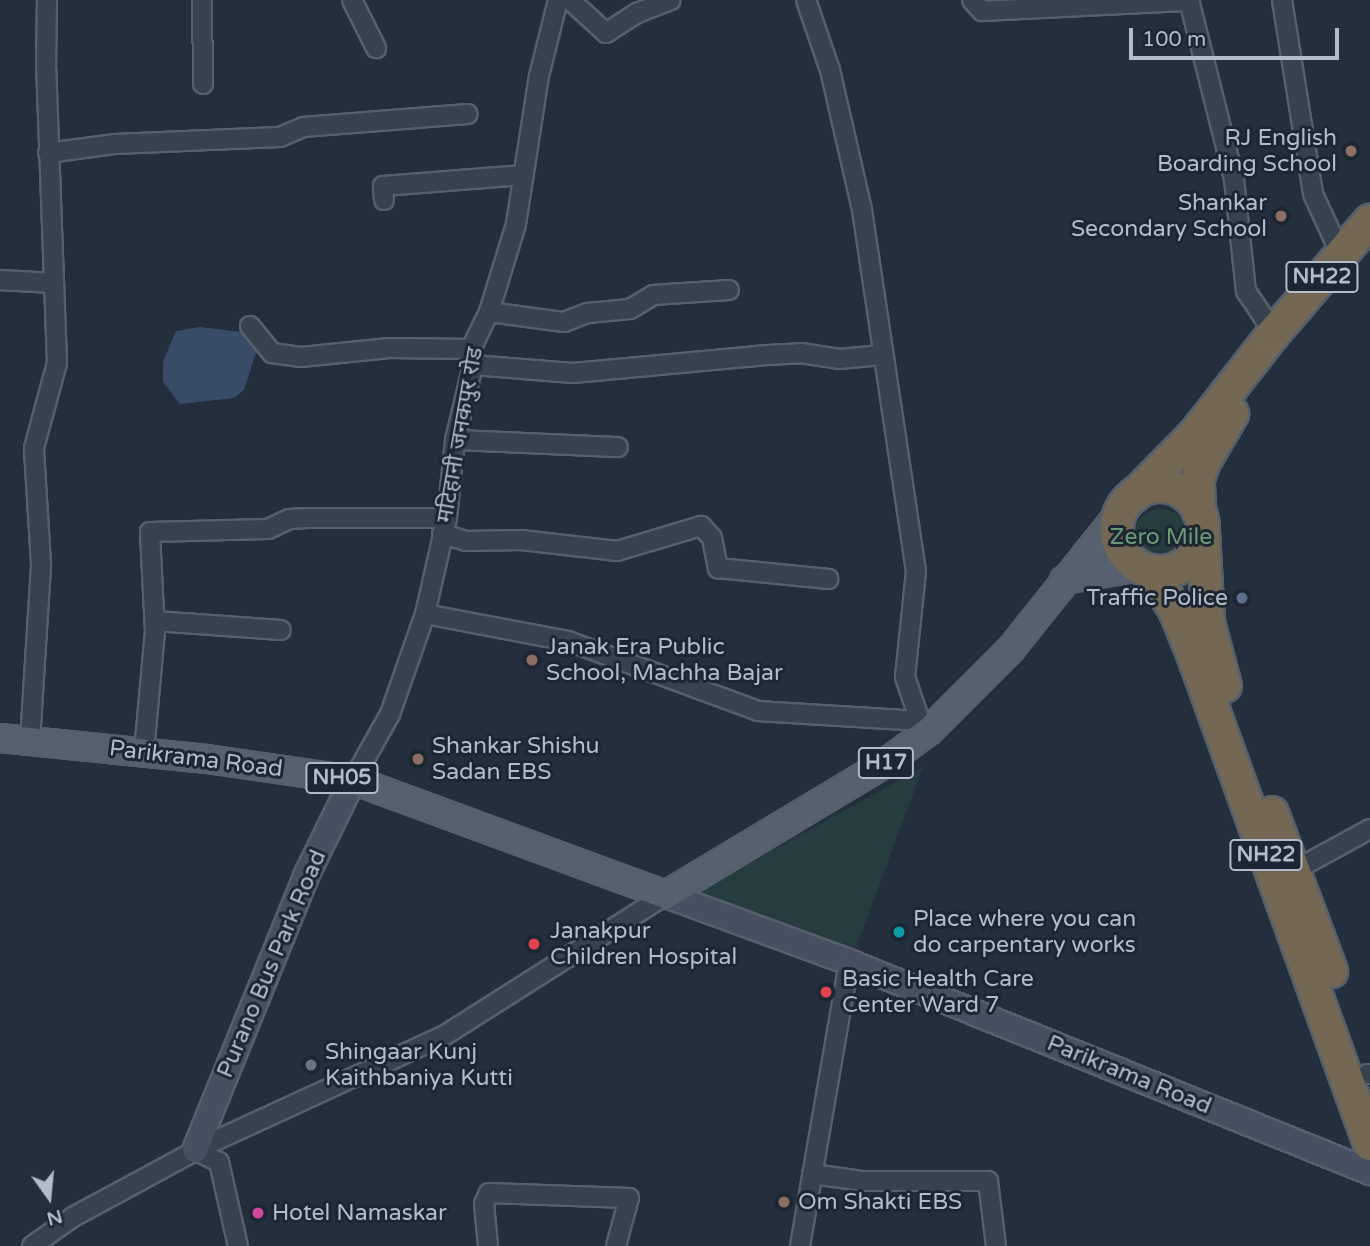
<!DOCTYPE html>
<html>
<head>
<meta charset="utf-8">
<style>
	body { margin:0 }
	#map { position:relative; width:1370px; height:1246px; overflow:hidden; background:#242f3e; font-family:"Varela Round","Noto Sans Devanagari",sans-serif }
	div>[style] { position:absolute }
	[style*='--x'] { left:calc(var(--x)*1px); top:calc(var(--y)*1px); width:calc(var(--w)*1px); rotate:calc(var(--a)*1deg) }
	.green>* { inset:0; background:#263c3f }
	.round { border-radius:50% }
	.water>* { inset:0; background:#394c67 }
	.roads { filter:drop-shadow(2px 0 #565f6c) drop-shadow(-2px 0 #565f6c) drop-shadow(0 2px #565f6c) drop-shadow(0 -2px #565f6c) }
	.street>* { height:18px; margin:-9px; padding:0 9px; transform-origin:9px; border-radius:9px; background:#38414e }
	.secondary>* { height:24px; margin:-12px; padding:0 12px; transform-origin:12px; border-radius:12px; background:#465061 }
	.primary>* { height:26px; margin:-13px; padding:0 13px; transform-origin:13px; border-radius:13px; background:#56606e }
	.highway>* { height:32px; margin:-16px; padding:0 16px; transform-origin:16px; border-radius:16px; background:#746855 }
	.highway>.ring { margin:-16px; padding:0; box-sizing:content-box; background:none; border:32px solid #746855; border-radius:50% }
	.dots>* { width:19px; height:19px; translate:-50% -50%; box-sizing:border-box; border:4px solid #1d2633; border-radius:50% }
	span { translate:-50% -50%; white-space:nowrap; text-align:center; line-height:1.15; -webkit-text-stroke:6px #1d2633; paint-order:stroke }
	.shield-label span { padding:2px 5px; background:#1d2633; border:2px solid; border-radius:5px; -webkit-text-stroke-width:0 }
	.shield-label { font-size:21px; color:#b4bcc9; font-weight:700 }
	.poi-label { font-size:23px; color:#b4bcc9 }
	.right { translate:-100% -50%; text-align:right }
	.left { translate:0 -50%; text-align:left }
	.street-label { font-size:23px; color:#b4bcc9 }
	.park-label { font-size:23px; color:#6b9a76 }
	.north { position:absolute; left:14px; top:1162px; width:70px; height:70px; -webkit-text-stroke:5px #1d2633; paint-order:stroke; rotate:165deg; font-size:19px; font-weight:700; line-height:28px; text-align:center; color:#b4bcc9 }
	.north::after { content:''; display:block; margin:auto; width:24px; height:32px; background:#b4bcc9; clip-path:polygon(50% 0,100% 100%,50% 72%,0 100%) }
	.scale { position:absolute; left:1129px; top:28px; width:210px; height:32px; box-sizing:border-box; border:4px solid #b4bcc9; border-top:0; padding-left:9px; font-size:21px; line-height:24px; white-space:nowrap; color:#b4bcc9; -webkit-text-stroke:5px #1d2633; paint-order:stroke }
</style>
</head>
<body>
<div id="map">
	<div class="green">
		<i class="round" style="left:1133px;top:509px;width:56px;height:56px"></i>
		<i style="clip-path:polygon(923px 767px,856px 948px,694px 894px)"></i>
	</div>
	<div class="water">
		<i style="clip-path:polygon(200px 327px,249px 333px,258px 346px,244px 390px,234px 398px,180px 404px,163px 382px,163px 362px,176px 331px)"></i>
	</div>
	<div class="roads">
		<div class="street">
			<i style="--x:202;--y:0;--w:84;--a:89.3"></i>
			<i style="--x:352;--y:0;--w:54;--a:63.4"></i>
			<i style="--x:570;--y:0;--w:49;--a:42.5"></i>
			<i style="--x:606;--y:33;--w:37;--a:-33"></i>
			<i style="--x:637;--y:13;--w:36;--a:-21"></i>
			<i style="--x:806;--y:0;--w:74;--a:71.1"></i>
			<i style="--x:830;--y:70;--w:144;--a:77.1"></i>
			<i style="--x:862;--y:210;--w:365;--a:81.5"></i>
			<i style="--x:916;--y:571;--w:107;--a:95.9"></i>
			<i style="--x:905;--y:677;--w:46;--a:71.2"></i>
			<i style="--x:920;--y:721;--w:13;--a:48"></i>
			<i style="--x:972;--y:0;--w:15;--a:48"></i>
			<i style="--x:982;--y:11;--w:208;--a:-2.8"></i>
			<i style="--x:1189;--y:0;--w:185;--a:75.9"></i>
			<i style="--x:1234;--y:179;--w:113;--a:83.9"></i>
			<i style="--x:1246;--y:291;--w:50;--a:56.3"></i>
			<i style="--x:1282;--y:0;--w:196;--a:80.9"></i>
			<i style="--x:1313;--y:194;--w:67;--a:65.3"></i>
			<i style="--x:48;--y:153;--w:68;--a:-7.7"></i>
			<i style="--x:115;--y:144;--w:165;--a:-2.4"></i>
			<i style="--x:280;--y:137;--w:25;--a:-23"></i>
			<i style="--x:303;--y:127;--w:165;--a:-4.5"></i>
			<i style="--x:384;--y:200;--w:14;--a:-94"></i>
			<i style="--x:383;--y:186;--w:141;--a:-4.5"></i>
			<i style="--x:0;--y:280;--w:53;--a:3.2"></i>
			<i style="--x:489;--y:312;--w:76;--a:7.6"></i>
			<i style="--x:564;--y:322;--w:26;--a:-21"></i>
			<i style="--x:588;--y:313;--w:42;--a:-5.4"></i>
			<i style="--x:630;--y:309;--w:27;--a:-31"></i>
			<i style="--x:653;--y:295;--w:76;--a:-3.8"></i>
			<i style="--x:250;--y:326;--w:35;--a:51"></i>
			<i style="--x:272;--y:353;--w:29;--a:8"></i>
			<i style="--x:301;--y:357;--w:89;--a:-5.8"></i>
			<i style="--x:390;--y:348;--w:81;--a:0.7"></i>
			<i style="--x:473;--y:365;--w:100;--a:4.6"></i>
			<i style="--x:573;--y:373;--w:195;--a:-5.3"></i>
			<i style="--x:767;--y:355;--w:34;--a:-3"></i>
			<i style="--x:801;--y:353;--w:38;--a:9"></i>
			<i style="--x:839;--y:359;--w:43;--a:-5.3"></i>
			<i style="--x:455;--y:440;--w:163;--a:2.5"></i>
			<i style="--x:442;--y:534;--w:25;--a:16"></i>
			<i style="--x:466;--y:541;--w:55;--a:-1"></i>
			<i style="--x:521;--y:540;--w:97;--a:6.5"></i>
			<i style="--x:617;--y:551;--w:88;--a:-16.6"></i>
			<i style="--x:701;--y:526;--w:16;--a:47"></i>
			<i style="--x:712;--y:538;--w:31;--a:79"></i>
			<i style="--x:718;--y:568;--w:111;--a:5.7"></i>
			<i style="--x:425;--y:614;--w:146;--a:10.7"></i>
			<i style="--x:568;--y:641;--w:202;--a:20.2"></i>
			<i style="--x:758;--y:711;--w:162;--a:3.5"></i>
			<i style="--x:155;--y:621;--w:126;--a:4.1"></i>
			<i style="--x:30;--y:741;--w:177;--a:-86.4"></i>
			<i style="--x:41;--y:564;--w:116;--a:-93.5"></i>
			<i style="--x:34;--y:448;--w:88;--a:-74.9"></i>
			<i style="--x:57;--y:363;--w:295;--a:-92.1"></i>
			<i style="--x:46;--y:68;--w:68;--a:-89.2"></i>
			<i style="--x:144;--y:752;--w:121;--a:-84.8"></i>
			<i style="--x:155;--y:632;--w:100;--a:-92.9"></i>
			<i style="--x:150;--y:532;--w:118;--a:-1.5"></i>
			<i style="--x:268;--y:529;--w:23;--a:-25"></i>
			<i style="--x:289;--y:519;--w:18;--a:-3"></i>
			<i style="--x:307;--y:518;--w:140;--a:0"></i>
			<i style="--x:353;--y:780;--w:76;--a:-60.7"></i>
			<i style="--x:390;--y:714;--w:106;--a:-70.7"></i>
			<i style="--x:425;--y:614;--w:98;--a:-77.1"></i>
			<i style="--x:447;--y:518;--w:78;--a:-84.1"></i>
			<i style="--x:455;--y:440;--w:77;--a:-76.5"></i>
			<i style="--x:473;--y:365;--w:16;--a:-97"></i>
			<i style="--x:471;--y:349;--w:41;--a:-64.1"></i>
			<i style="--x:489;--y:312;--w:92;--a:-72.9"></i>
			<i style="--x:516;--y:224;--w:150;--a:-81.2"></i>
			<i style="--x:539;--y:76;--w:78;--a:-76"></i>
			<i style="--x:1295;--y:870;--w:85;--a:-28.7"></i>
			<i style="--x:1367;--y:1074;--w:3;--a:0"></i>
			<i style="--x:195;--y:1150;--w:27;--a:27"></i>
			<i style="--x:219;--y:1162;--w:86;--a:77.3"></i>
			<i style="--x:812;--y:1174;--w:50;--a:8"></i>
			<i style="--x:862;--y:1181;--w:126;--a:0"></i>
			<i style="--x:988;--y:1181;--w:65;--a:83"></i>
			<i style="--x:32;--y:1246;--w:50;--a:-35.3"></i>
			<i style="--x:73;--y:1217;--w:151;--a:-28.4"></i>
			<i style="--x:206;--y:1145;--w:263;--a:-24.7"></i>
			<i style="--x:445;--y:1035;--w:262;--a:-32.4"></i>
			<i style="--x:488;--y:1246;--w:42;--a:-95.4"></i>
			<i style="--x:484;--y:1204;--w:12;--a:-66"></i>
			<i style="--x:489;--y:1193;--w:140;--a:2"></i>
			<i style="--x:629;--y:1198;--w:50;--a:105.2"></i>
			<i style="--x:800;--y:1246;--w:288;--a:-80.2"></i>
		</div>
		<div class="secondary">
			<i style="--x:666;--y:895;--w:195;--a:20.1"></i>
			<i style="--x:849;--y:962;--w:562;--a:21.95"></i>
			<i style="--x:195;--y:1150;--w:296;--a:-67.9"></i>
			<i style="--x:306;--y:876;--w:107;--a:-63.9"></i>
		</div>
		<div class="primary">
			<i style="--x:1064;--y:580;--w:77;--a:-9.7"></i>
			<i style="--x:0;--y:738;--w:208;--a:5.8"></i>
			<i style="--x:207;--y:759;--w:148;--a:8.2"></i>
			<i style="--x:353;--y:780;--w:333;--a:20.2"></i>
			<i style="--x:666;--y:895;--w:254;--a:-31"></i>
			<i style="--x:884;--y:764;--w:56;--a:-36.3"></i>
			<i style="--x:929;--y:731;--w:116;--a:-45"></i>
			<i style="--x:1011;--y:649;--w:183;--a:-51.4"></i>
		</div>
		<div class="highway">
			<i class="ring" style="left:1117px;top:486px;width:54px;height:54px"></i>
			<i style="--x:1134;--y:496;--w:87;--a:-45.5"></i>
			<i style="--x:1195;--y:434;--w:128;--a:-52"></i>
			<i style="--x:1274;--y:333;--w:148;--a:-49.4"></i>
			<i style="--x:1199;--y:512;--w:33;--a:-92"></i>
			<i style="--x:1198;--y:479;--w:18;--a:-71"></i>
			<i style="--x:1204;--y:462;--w:56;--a:-59.7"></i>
			<i style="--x:1203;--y:532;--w:90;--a:86.8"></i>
			<i style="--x:1208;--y:622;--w:66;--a:75.1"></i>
			<i style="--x:1152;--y:571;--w:48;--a:59.7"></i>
			<i style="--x:1176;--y:612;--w:45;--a:68"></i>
			<i style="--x:1193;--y:654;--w:521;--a:70.14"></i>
			<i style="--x:1272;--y:813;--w:169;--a:69.5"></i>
		</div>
	</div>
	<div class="dots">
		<i style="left:1351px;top:151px;background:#8d6e63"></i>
		<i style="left:1281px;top:216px;background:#8d6e63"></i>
		<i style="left:1242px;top:598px;background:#5c6f8a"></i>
		<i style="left:532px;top:660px;background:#8d6e63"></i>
		<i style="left:418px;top:759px;background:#8d6e63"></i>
		<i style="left:899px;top:932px;background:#0f9aa8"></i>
		<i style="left:534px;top:944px;background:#e0444e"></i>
		<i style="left:826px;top:992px;background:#e0444e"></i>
		<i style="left:311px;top:1065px;background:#6b7280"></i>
		<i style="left:784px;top:1202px;background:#8d6e63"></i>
		<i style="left:258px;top:1213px;background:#d1479c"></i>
	</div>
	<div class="shield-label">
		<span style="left:1322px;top:277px">NH22</span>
		<span style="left:886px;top:763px">H17</span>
		<span style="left:342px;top:778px">NH05</span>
		<span style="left:1266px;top:855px">NH22</span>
	</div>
	<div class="poi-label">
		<span class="right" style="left:1337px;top:151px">RJ English<br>Boarding School</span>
		<span class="right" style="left:1267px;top:216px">Shankar<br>Secondary School</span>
		<span class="right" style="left:1228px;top:598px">Traffic Police</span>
		<span class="left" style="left:546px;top:660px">Janak Era Public<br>School, Machha Bajar</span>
		<span class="left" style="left:432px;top:759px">Shankar Shishu<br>Sadan EBS</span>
		<span class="left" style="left:913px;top:932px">Place where you can<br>do carpentary works</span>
		<span class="left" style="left:550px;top:944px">Janakpur<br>Children Hospital</span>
		<span class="left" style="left:842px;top:992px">Basic Health Care<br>Center Ward 7</span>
		<span class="left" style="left:325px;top:1065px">Shingaar Kunj<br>Kaithbaniya Kutti</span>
		<span class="left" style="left:798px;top:1202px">Om Shakti EBS</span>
		<span class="left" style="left:272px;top:1213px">Hotel Namaskar</span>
	</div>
	<div class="street-label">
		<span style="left:460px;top:435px;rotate:-80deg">मटिहानी जनकपुर रोड</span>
		<span style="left:196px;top:759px;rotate:7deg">Parikrama Road</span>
		<span style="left:272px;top:964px;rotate:-67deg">Purano Bus Park Road</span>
		<span style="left:1129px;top:1075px;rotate:22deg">Parikrama Road</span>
	</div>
	<div class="park-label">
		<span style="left:1161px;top:537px">Zero Mile</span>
	</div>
	<div class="north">N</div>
	<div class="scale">100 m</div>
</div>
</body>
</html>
